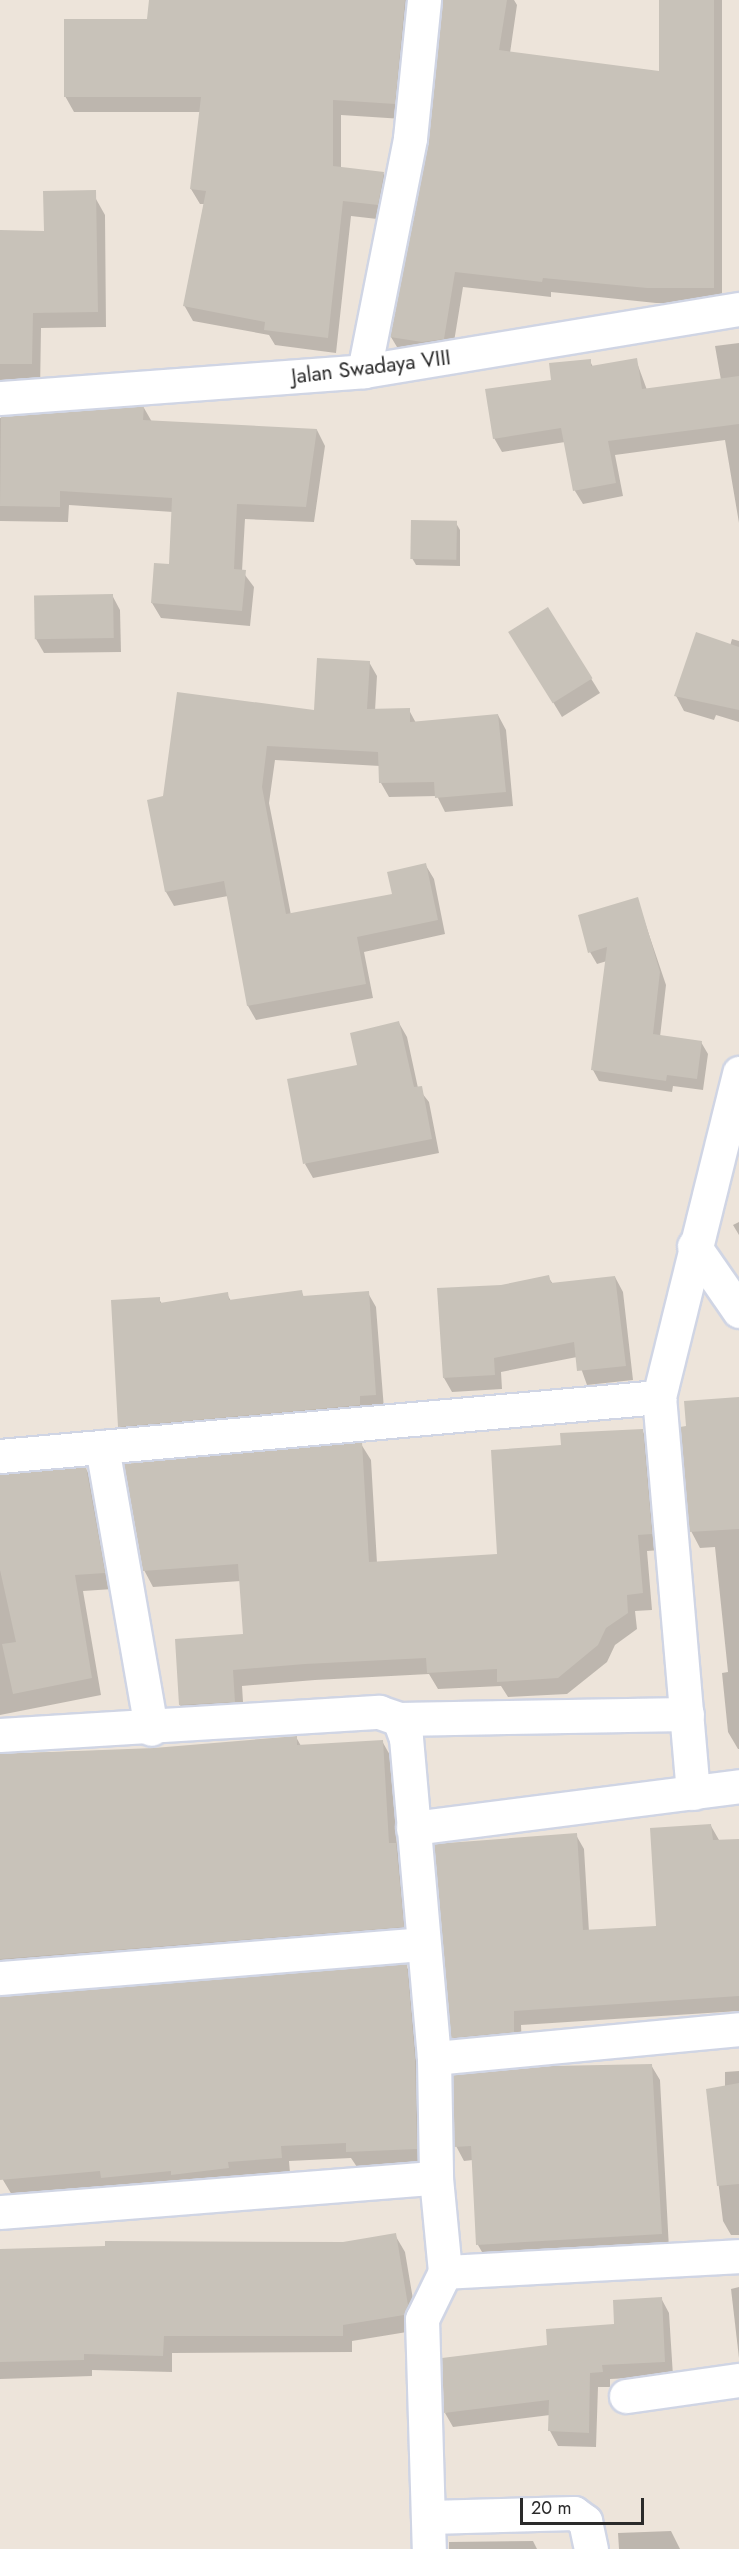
<!DOCTYPE html>
<html>
<head>
<meta charset="utf-8">
<style>
	body { margin:0 }
	#map { position:relative; width:739px; height:2549px; overflow:hidden; background:#ede4da; font-family:Jost,sans-serif }
	div>[style] { position:absolute }
	[style*='--x'] { left:calc(var(--x)*1px); top:calc(var(--y)*1px); width:calc(var(--w)*1px); rotate:calc(var(--a)*1deg) }
	.shadow>* { inset:0; background:#0003 }
	.building>* { inset:0; background:#c8c2b9; transform-origin:0 0 }
	.roads { filter:drop-shadow(2px 0 #d0d5e4) drop-shadow(-2px 0 #d0d5e4) drop-shadow(0 2px #d0d5e4) drop-shadow(0 -2px #d0d5e4) }
	.street>* { height:33px; margin:-16.5px; padding:0 16.5px; transform-origin:16.5px; border-radius:16.5px; background:#fff }
	span { translate:-50% -50%; white-space:nowrap; text-align:center; line-height:1.15; -webkit-text-stroke:4.5px #fff; paint-order:stroke }
	.street-label { font-size:21px; color:#2a2a2a }
	.scale { position:absolute; left:520px; top:2498px; width:124px; height:27px; box-sizing:border-box; border:3px solid #2a2a2a; border-top:0; padding-left:8px; font-size:18px; line-height:21px; white-space:nowrap; color:#2a2a2a; -webkit-text-stroke:4px #fff; paint-order:stroke }
</style>
</head>
<body>
<div id="map">
	<div class="shadow">
		<i style="clip-path:polygon(150px 0,423px 0,403px 119px,341px 115px,341px 169px,383px 173px,392px 189px,386px 220px,351px 216px,336px 353px,275px 345px,269px 335px,193px 321px,184px 305px,204px 204px,200px 204px,191px 189px,200px 112px,74px 112px,65px 96px,148px 20px)"></i>
		<i style="clip-path:polygon(443px 0,514px 0,517px 5px,510px 53px,661px 72px,661px 0,722px 0,722px 303px,656px 303px,551px 292px,551px 297px,463px 287px,452px 354px,400px 352px,391px 337px,430px 140px)"></i>
		<i style="clip-path:polygon(96px 199px,105px 215px,106px 327px,41px 328px,40px 392px,0 398px,0 231px,45px 233px)"></i>
		<i style="clip-path:polygon(739px 343px,739px 523px,725px 440px,615px 455px,623px 496px,583px 504px,575px 491px,565px 442px,502px 452px,494px 438px,553px 381px,590px 361px,593px 367px,636px 360px,647px 390px,721px 380px,715px 346px)"></i>
		<i style="clip-path:polygon(144px 408px,152px 422px,317px 430px,325px 446px,314px 522px,245px 519px,242px 571px,254px 587px,250px 626px,161px 618px,152px 603px,170px 566px,173px 512px,69px 505px,68px 522px,0 521px,0 418px)"></i>
		<i style="clip-path:polygon(456px 523px,460px 530px,460px 566px,416px 565px,412px 558px)"></i>
		<i style="clip-path:polygon(112px 595px,120px 610px,121px 652px,44px 653px,36px 639px)"></i>
		<i style="clip-path:polygon(548px 609px,600px 693px,562px 717px,519px 646px)"></i>
		<i style="clip-path:polygon(732px 639px,739px 641px,739px 722px,716px 715px,714px 720px,684px 711px,676px 696px,730px 646px)"></i>
		<i style="clip-path:polygon(369px 662px,377px 676px,375px 711px,409px 710px,416px 723px,498px 715px,506px 730px,513px 806px,445px 812px,437px 796px,389px 797px,381px 783px,380px 766px,275px 760px,269px 803px,291px 915px,393px 895px,425px 864px,434px 879px,445px 934px,364px 952px,373px 998px,256px 1020px,248px 1006px,228px 896px,174px 906px,166px 892px,148px 801px,164px 798px,315px 712px)"></i>
		<i style="clip-path:polygon(637px 899px,666px 985px,660px 1037px,701px 1042px,708px 1054px,703px 1090px,673px 1086px,672px 1092px,599px 1081px,593px 1070px,607px 961px,597px 964px,590px 952px)"></i>
		<i style="clip-path:polygon(399px 1023px,407px 1037px,418px 1088px,429px 1102px,439px 1153px,313px 1178px,305px 1164px)"></i>
		<i style="clip-path:polygon(739px 1222px,739px 1235px,733px 1225px)"></i>
		<i style="clip-path:polygon(548px 1277px,553px 1284px,615px 1277px,623px 1292px,633px 1380px,587px 1385px,577px 1357px,501px 1372px,502px 1389px,452px 1392px,444px 1378px,501px 1286px)"></i>
		<i style="clip-path:polygon(301px 1291px,304px 1297px,368px 1293px,376px 1307px,384px 1409px,128px 1441px,120px 1426px,159px 1299px,162px 1304px,227px 1294px,231px 1301px)"></i>
		<i style="clip-path:polygon(739px 1399px,739px 1749px,738px 1749px,728px 1732px,722px 1673px,728px 1672px,715px 1547px,700px 1548px,691px 1531px)"></i>
		<i style="clip-path:polygon(642px 1430px,651px 1447px,660px 1550px,647px 1551px,652px 1610px,635px 1611px,637px 1629px,615px 1645px,607px 1662px,567px 1694px,508px 1697px,501px 1686px,438px 1689px,429px 1674px,315px 1680px,242px 1686px,244px 1718px,190px 1721px,180px 1705px,244px 1636px,241px 1581px,153px 1587px,144px 1570px,361px 1444px,371px 1460px,377px 1563px,499px 1556px,562px 1446px)"></i>
		<i style="clip-path:polygon(86px 1469px,95px 1485px,113px 1589px,83px 1591px,101px 1695px,0 1715px,0 1474px)"></i>
		<i style="clip-path:polygon(296px 1737px,301px 1746px,382px 1741px,391px 1757px,397px 1846px,404px 1860px,412px 1942px,0 1979px,0 1754px,154px 1749px)"></i>
		<i style="clip-path:polygon(711px 1826px,719px 1840px,739px 1841px,739px 2011px,521px 2025px,522px 2046px,461px 2051px,453px 2037px,576px 1835px,584px 1849px,589px 1932px,658px 1927px)"></i>
		<i style="clip-path:polygon(406px 1966px,415px 1981px,425px 2164px,357px 2167px,351px 2158px,289px 2161px,290px 2173px,111px 2193px,107px 2186px,12px 2195px,3px 2180px,0 1998px)"></i>
		<i style="clip-path:polygon(651px 2065px,660px 2080px,669px 2249px,486px 2259px,478px 2245px,473px 2160px,464px 2161px,456px 2146px)"></i>
		<i style="clip-path:polygon(739px 2071px,739px 2235px,731px 2235px,723px 2221px,707px 2090px,725px 2087px,725px 2072px)"></i>
		<i style="clip-path:polygon(395px 2235px,405px 2252px,417px 2323px,413px 2331px,352px 2341px,352px 2352px,172px 2353px,172px 2372px,92px 2370px,92px 2376px,0 2379px,0 2250px,344px 2244px)"></i>
		<i style="clip-path:polygon(739px 2287px,739px 2358px,731px 2289px)"></i>
		<i style="clip-path:polygon(661px 2298px,669px 2313px,673px 2376px,610px 2379px,610px 2387px,598px 2387px,596px 2447px,558px 2446px,550px 2431px,550px 2415px,453px 2427px,445px 2413px,549px 2346px,615px 2326px)"></i>
		<i style="clip-path:polygon(671px 2531px,680px 2549px,619px 2549px,618px 2533px)"></i>
		<i style="clip-path:polygon(533px 2541px,537px 2549px,449px 2549px,449px 2542px)"></i>
	</div>
	<div class="building">
		<i style="clip-path:polygon(149px 0,405px 0,395px 104px,333px 100px,333px 166px,384px 172px,378px 205px,343px 201px,328px 338px,264px 330px,265px 322px,183px 306px,206px 191px,190px 189px,201px 97px,64px 97px,64px 19px,147px 19px)"></i>
		<i style="clip-path:polygon(442px 0,507px 0,499px 50px,659px 71px,659px 0,714px 0,714px 288px,647px 288px,543px 278px,542px 282px,455px 272px,444px 339px,422px 342px,390px 337px,428px 142px)"></i>
		<i style="clip-path:polygon(96px 190px,98px 312px,33px 313px,32px 364px,0 364px,0 230px,44px 231px,43px 191px)"></i>
		<i style="clip-path:polygon(637px 358px,642px 389px,739px 376px,739px 424px,608px 441px,616px 483px,573px 491px,561px 428px,493px 439px,485px 389px,551px 380px,549px 363px,591px 359px,591px 366px)"></i>
		<i style="clip-path:polygon(144px 406px,143px 420px,317px 429px,306px 507px,237px 504px,234px 569px,246px 570px,242px 611px,151px 603px,154px 563px,169px 564px,172px 498px,60px 491px,60px 507px,0 506px,1px 417px)"></i>
		<i style="left:411px;top:520px;width:46px;height:39px;rotate:1deg"></i>
		<i style="left:113px;top:594px;width:44px;height:79px;rotate:89deg"></i>
		<i style="left:548px;top:607px;width:84px;height:47px;rotate:58deg"></i>
		<i style="clip-path:polygon(696px 632px,739px 647px,739px 710px,674px 696px)"></i>
		<i style="clip-path:polygon(317px 658px,370px 661px,367px 709px,410px 708px,410px 722px,498px 714px,506px 792px,435px 798px,434px 782px,379px 783px,378px 752px,267px 746px,262px 787px,286px 914px,392px 894px,387px 872px,426px 863px,438px 920px,357px 937px,366px 984px,247px 1006px,224px 881px,165px 892px,147px 800px,163px 796px,177px 692px,314px 710px)"></i>
		<i style="clip-path:polygon(638px 897px,660px 972px,653px 1034px,702px 1041px,697px 1079px,667px 1075px,666px 1081px,591px 1070px,607px 947px,588px 953px,578px 915px)"></i>
		<i style="clip-path:polygon(399px 1021px,414px 1087px,422px 1086px,432px 1139px,303px 1164px,287px 1079px,357px 1065px,350px 1033px)"></i>
		<i style="clip-path:polygon(549px 1275px,551px 1283px,615px 1276px,626px 1366px,577px 1371px,574px 1342px,494px 1358px,495px 1375px,443px 1378px,437px 1288px,501px 1285px)"></i>
		<i style="clip-path:polygon(302px 1290px,303px 1296px,369px 1291px,376px 1395px,360px 1396px,360px 1405px,118px 1427px,111px 1300px,160px 1297px,160px 1303px,228px 1292px,229px 1300px)"></i>
		<i style="clip-path:polygon(739px 1397px,739px 1529px,689px 1532px,680px 1427px,686px 1426px,684px 1401px)"></i>
		<i style="clip-path:polygon(643px 1429px,652px 1534px,638px 1535px,643px 1593px,627px 1595px,628px 1613px,606px 1628px,598px 1645px,558px 1678px,497px 1682px,497px 1669px,427px 1673px,426px 1658px,305px 1664px,233px 1670px,235px 1702px,179px 1705px,175px 1639px,243px 1634px,238px 1564px,143px 1571px,124px 1464px,362px 1442px,369px 1562px,497px 1554px,491px 1450px,561px 1445px,560px 1433px)"></i>
		<i style="clip-path:polygon(86px 1467px,105px 1573px,75px 1575px,92px 1678px,13px 1694px,2px 1644px,16px 1642px,0 1570px,0 1474px)"></i>
		<i style="clip-path:polygon(297px 1736px,297px 1745px,383px 1740px,389px 1843px,396px 1843px,404px 1927px,0 1959px,0 1754px,154px 1748px)"></i>
		<i style="clip-path:polygon(711px 1824px,713px 1840px,739px 1839px,739px 1996px,514px 2011px,514px 2032px,451px 2038px,434px 1844px,577px 1833px,583px 1930px,656px 1926px,650px 1828px)"></i>
		<i style="clip-path:polygon(407px 1964px,415px 2059px,417px 2149px,346px 2152px,346px 2143px,281px 2146px,282px 2158px,228px 2162px,229px 2168px,171px 2175px,171px 2171px,101px 2178px,100px 2171px,0 2180px,0 1996px)"></i>
		<i style="clip-path:polygon(652px 2064px,662px 2234px,476px 2245px,471px 2146px,454px 2147px,453px 2075px,552px 2066px)"></i>
		<i style="clip-path:polygon(739px 2083px,739px 2184px,717px 2186px,706px 2089px)"></i>
		<i style="clip-path:polygon(396px 2233px,408px 2305px,404px 2315px,343px 2325px,343px 2336px,164px 2336px,163px 2356px,84px 2354px,84px 2360px,0 2362px,0 2249px,105px 2246px,105px 2241px,343px 2242px)"></i>
		<i style="clip-path:polygon(662px 2297px,665px 2362px,602px 2365px,603px 2372px,590px 2373px,589px 2433px,548px 2431px,549px 2400px,444px 2413px,442px 2358px,547px 2345px,546px 2329px,614px 2324px,613px 2300px)"></i>
	</div>
	<div class="roads">
		<div class="street">
			<i style="--x:364;--y:371;--w:237;--a:-78.8"></i>
			<i style="--x:410;--y:138;--w:139;--a:-84.2"></i>
			<i style="--x:0;--y:398;--w:365;--a:-4.2"></i>
			<i style="--x:364;--y:371;--w:380;--a:-9.4"></i>
			<i style="--x:694;--y:1246;--w:79;--a:55.3"></i>
			<i style="--x:102;--y:1447;--w:286;--a:80.1"></i>
			<i style="--x:0;--y:1456;--w:662;--a:-5.12"></i>
			<i style="--x:399;--y:1719;--w:20;--a:70"></i>
			<i style="--x:406;--y:1738;--w:321;--a:85"></i>
			<i style="--x:434;--y:2058;--w:120;--a:89"></i>
			<i style="--x:436;--y:2178;--w:94;--a:84.5"></i>
			<i style="--x:445;--y:2272;--w:52;--a:116.1"></i>
			<i style="--x:422;--y:2319;--w:230;--a:88.3"></i>
			<i style="--x:0;--y:1735;--w:380;--a:-3.5"></i>
			<i style="--x:379;--y:1712;--w:21;--a:19"></i>
			<i style="--x:399;--y:1719;--w:288;--a:-1"></i>
			<i style="--x:693;--y:1793;--w:397;--a:-94.9"></i>
			<i style="--x:659;--y:1397;--w:334;--a:-76.1"></i>
			<i style="--x:413;--y:1828;--w:329;--a:-7.3"></i>
			<i style="--x:0;--y:1978;--w:422;--a:-4.6"></i>
			<i style="--x:434;--y:2058;--w:306;--a:-5.4"></i>
			<i style="--x:0;--y:2212;--w:437;--a:-4.5"></i>
			<i style="--x:445;--y:2272;--w:294;--a:-3.1"></i>
			<i style="--x:626;--y:2396;--w:114;--a:-8.1"></i>
			<i style="--x:429;--y:2517;--w:145;--a:-1.6"></i>
			<i style="--x:574;--y:2513;--w:14;--a:36"></i>
			<i style="--x:585;--y:2521;--w:29;--a:78"></i>
		</div>
	</div>
	<div class="street-label">
		<span style="left:371px;top:367px;rotate:-7deg">Jalan Swadaya VIII</span>
	</div>
	<div class="scale">20 m</div>
</div>
</body>
</html>
